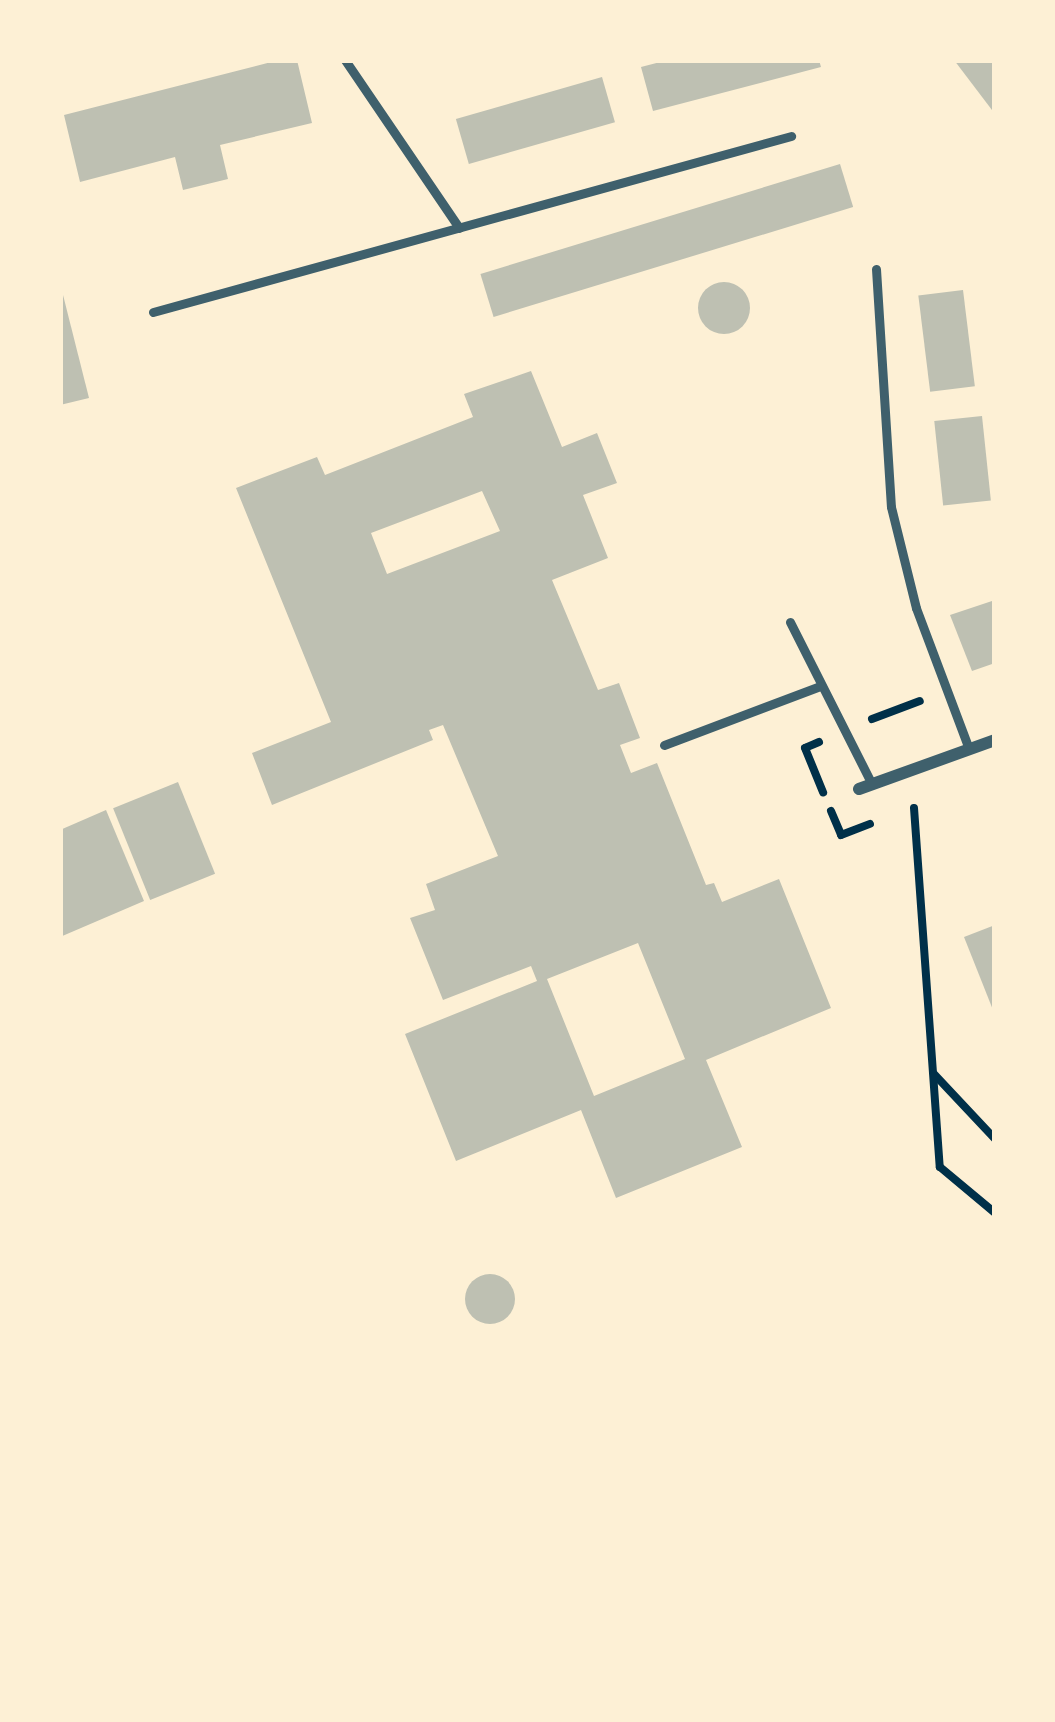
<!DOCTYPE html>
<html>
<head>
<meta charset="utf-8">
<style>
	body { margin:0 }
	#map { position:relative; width:1055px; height:1722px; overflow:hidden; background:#fdf0d5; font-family:"Roboto Condensed",sans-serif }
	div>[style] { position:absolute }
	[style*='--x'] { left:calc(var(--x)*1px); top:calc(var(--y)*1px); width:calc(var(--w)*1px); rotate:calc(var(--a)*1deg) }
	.building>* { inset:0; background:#bec0b2; transform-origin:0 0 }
	.round { border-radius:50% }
	.path>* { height:8px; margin:-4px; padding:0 4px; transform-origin:4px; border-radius:4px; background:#003049 }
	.service>* { height:9px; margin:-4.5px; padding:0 4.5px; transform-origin:4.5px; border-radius:4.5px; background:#3f606c }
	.minor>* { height:12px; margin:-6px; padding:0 6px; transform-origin:6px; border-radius:6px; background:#3f606c }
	span { translate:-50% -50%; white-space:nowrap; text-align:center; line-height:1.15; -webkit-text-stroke:10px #fdf0d5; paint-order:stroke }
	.frame { position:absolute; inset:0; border:63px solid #fdf0d5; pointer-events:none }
</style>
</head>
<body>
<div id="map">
	<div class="building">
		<i style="clip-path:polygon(279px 60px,297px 60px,312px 123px,220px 145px,228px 179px,183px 190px,175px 157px,80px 182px,64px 115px)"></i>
		<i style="clip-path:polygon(668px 60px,819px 60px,821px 67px,653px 111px,641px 67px)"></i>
		<i style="clip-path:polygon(954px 60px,995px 60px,995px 114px)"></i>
		<i style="left:602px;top:77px;width:47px;height:152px;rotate:74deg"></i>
		<i style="left:840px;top:164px;width:45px;height:376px;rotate:73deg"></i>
		<i class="round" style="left:698px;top:282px;width:52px;height:52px"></i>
		<i style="clip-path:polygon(60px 283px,89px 398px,60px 405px)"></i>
		<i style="left:963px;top:290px;width:97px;height:45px;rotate:83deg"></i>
		<i style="clip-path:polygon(evenodd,531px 371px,562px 447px,597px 433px,617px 483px,583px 495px,608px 558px,552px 580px,598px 690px,619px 683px,640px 738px,620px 745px,631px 773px,657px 763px,706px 885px,714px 883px,722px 902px,779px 879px,831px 1008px,706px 1060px,742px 1147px,616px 1198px,581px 1110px,456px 1161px,405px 1034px,537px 981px,531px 966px,443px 1000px,410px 918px,435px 910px,426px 884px,498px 856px,443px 725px,429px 730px,433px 740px,272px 805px,252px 753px,331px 722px,236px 488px,317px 457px,325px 475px,473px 417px,464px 394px,531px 371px,482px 491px,500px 531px,387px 574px,371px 533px,482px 491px,531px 371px,638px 943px,685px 1059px,594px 1096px,547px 979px,638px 943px)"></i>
		<i style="left:982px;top:416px;width:85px;height:48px;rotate:84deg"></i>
		<i style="clip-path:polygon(995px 600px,995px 663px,972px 671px,950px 615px)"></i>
		<i style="left:178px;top:782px;width:99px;height:70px;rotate:68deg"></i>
		<i style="clip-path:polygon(106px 810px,144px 901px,60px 937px,60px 830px)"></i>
		<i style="clip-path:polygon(995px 925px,995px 1015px,964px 937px)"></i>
		<i class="round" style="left:465px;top:1274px;width:50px;height:50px"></i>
	</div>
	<div class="path">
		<i style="--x:872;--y:719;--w:51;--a:-20.6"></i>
		<i style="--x:819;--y:742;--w:15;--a:157"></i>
		<i style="--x:805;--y:748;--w:48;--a:67.8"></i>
		<i style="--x:914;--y:808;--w:360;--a:85.9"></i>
		<i style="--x:940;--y:1167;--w:72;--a:39.9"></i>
		<i style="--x:831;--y:811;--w:26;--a:67"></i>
		<i style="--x:841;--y:835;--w:31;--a:-21"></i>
		<i style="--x:934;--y:1074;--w:89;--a:46.8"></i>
	</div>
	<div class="service">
		<i style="--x:345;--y:60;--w:203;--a:55.8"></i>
		<i style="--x:876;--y:269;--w:238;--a:86.4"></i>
		<i style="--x:891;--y:507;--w:104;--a:76.1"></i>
		<i style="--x:916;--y:608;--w:151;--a:69.4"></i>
		<i style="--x:153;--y:312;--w:662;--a:-15.42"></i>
		<i style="--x:790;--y:622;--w:182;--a:63.2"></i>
		<i style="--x:664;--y:745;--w:167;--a:-20.7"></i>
	</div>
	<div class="minor">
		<i style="--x:859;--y:789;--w:145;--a:-19.8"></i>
	</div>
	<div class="frame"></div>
</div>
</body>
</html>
